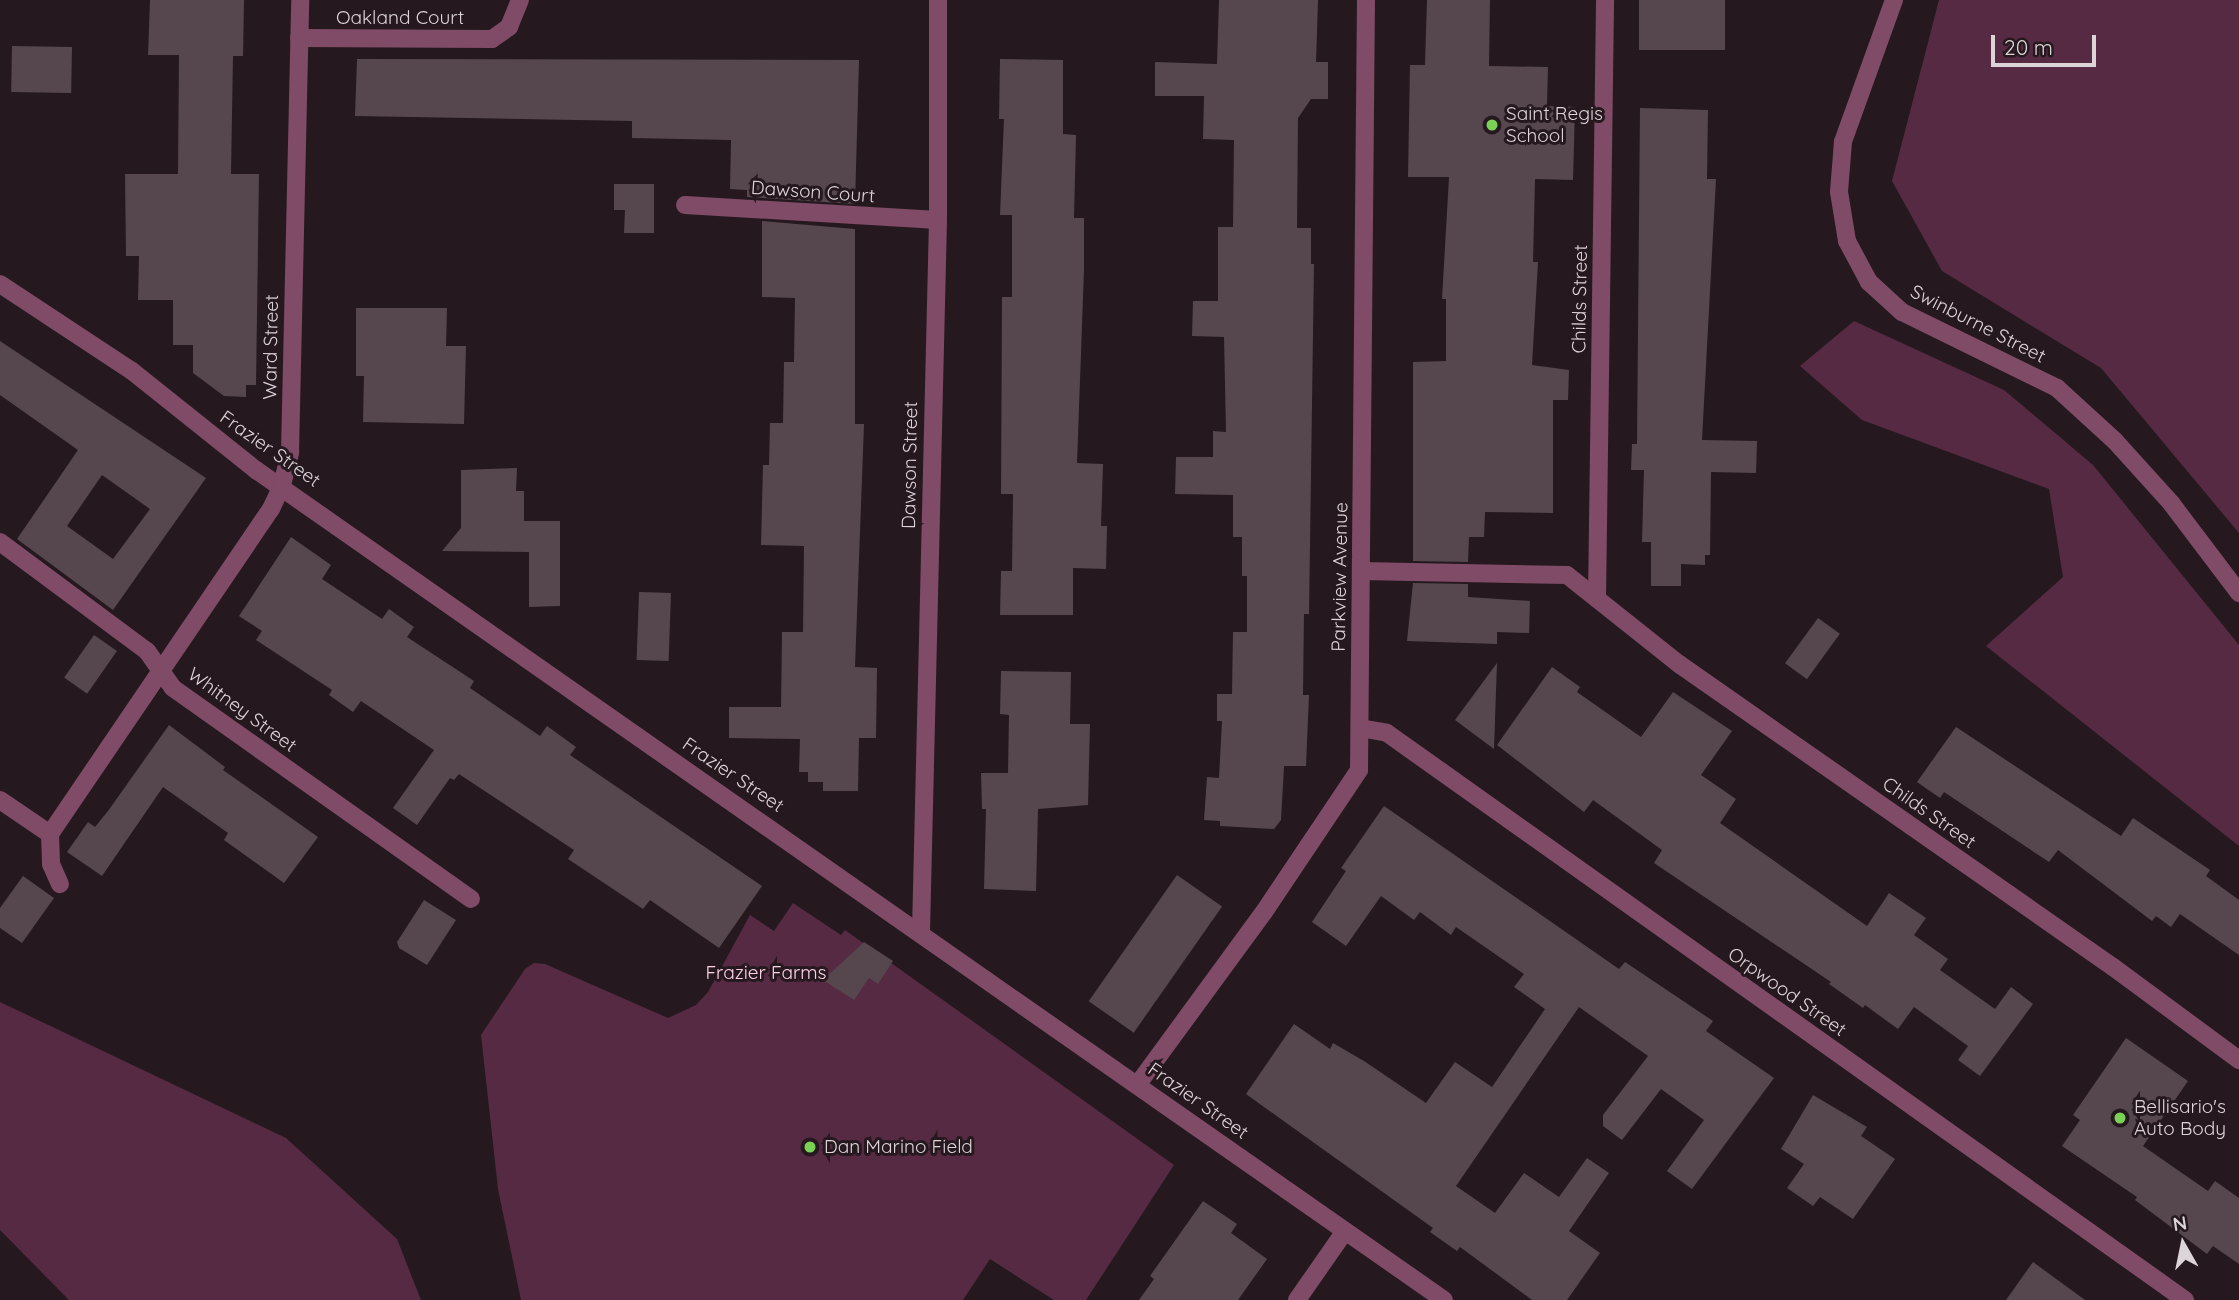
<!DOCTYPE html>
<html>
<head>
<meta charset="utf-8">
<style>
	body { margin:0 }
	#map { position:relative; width:2239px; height:1300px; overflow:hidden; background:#25191f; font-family:Quicksand,sans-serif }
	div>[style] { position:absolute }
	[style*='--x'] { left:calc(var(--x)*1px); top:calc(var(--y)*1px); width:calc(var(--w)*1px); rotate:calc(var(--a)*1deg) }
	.green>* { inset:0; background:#562a42 }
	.building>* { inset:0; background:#56474e; transform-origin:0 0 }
	.minor>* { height:18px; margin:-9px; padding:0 9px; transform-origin:9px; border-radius:9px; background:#804b67 }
	.tertiary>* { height:18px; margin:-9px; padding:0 9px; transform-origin:9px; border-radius:9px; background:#804b67 }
	.dots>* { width:19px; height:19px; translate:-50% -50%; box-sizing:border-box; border:4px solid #25191f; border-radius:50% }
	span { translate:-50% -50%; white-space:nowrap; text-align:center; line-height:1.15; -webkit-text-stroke:6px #25191f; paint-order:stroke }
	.street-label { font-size:19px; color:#ddd4d8 }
	.poi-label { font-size:19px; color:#ddd4d8 }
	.left { translate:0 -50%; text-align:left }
	.park-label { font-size:19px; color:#fed0e6 }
	.north { position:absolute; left:2148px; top:1209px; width:70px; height:70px; -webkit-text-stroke:5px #25191f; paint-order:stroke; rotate:351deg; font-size:19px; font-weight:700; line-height:28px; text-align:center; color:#ddd4d8 }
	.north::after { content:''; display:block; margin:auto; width:24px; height:32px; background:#ddd4d8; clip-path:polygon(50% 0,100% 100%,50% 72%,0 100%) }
	.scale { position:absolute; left:1991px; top:35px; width:105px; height:32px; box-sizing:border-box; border:4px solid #ddd4d8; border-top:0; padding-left:9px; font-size:21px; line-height:24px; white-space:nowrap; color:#ddd4d8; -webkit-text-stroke:5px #25191f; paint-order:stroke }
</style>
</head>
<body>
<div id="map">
	<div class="green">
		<i style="clip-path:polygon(1939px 0,2239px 0,2239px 533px,2101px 368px,1942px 271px,1892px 181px)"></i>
		<i style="clip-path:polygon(1854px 321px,2004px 390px,2093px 465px,2239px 645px,2239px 846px,1986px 646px,2063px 577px,2049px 489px,1862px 420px,1800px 366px)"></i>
		<i style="clip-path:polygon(793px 903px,841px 935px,845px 930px,1174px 1165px,1086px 1300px,1054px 1300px,990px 1259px,963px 1300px,521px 1300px,498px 1189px,481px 1035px,525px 969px,534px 963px,545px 964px,668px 1018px,696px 1005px,708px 992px,750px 915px,774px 931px)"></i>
		<i style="clip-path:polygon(0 1002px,286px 1138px,397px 1239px,421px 1300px,69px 1300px,0 1230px)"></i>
	</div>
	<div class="building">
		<i style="clip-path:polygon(150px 0,244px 0,243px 56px,233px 56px,231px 174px,259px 174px,256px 385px,246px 385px,246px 397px,224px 396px,193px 373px,193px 345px,173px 345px,173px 300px,138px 300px,139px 256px,126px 256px,125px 174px,178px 174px,179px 55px,148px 55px)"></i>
		<i style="clip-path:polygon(1219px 0,1318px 0,1316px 62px,1328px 62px,1328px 99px,1311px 99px,1298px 118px,1297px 228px,1311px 228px,1311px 264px,1314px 264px,1309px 614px,1304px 614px,1303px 695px,1309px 695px,1306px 766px,1284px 766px,1281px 820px,1274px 829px,1220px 826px,1220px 821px,1204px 820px,1207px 777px,1219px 778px,1222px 721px,1217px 721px,1217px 694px,1232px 694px,1233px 632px,1247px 632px,1247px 576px,1242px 576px,1242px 537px,1233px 537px,1233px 495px,1175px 494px,1176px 457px,1213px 457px,1213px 431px,1226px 432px,1224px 337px,1192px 336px,1193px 301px,1218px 301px,1218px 227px,1233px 227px,1234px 140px,1203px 139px,1204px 96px,1155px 96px,1155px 62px,1217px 64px)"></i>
		<i style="clip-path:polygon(1427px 0,1490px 0,1489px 66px,1548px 67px,1547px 106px,1575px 107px,1573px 180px,1535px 179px,1533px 262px,1538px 262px,1532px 365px,1569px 370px,1568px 400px,1553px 400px,1553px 513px,1485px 512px,1484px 537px,1469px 537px,1468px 562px,1413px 561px,1413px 362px,1446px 361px,1446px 299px,1442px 299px,1449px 177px,1408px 177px,1410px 65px,1425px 65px)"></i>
		<i style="left:1639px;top:0;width:86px;height:50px"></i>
		<i style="left:12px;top:46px;width:60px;height:46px;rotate:1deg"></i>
		<i style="clip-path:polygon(357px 59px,859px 60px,855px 204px,747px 197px,747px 190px,730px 189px,731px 140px,632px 138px,632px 121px,355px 116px)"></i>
		<i style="clip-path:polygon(1000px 59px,1063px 60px,1063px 134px,1076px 135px,1074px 218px,1084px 218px,1084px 270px,1077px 463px,1103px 464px,1101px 526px,1107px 526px,1106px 569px,1073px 568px,1073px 615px,1000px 615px,1001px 571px,1012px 571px,1013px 494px,1001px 494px,1002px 297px,1012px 297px,1012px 215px,1000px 215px,1004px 119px,999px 119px)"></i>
		<i style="clip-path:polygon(1640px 108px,1708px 110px,1707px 179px,1716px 179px,1702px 440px,1757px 441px,1756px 473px,1711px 472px,1710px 555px,1705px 555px,1705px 565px,1681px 564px,1681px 586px,1651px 586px,1651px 542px,1642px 542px,1644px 470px,1631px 470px,1632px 444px,1637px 444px)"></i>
		<i style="clip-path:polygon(614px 184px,654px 184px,654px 233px,624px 233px,625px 210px,614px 210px)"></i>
		<i style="clip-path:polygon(762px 221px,855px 229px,855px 424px,864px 424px,855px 667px,877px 668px,876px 738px,859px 738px,858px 791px,823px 791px,823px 782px,808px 782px,808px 772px,799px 772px,800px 739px,729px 738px,729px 707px,781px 707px,782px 632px,803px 632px,804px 546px,761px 545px,763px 465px,769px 465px,770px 423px,783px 423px,784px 362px,794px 362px,795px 298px,762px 297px)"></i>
		<i style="clip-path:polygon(356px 308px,447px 308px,446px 346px,466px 346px,464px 424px,363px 422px,364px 376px,356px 376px)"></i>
		<i style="clip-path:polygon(evenodd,0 341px,206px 478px,113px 610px,17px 539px,78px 450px,0 395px,0 341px,102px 475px,150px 509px,113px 559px,67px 526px,102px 475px)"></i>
		<i style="clip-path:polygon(517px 468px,516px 491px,524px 491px,524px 521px,560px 521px,560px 606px,529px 607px,529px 552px,442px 551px,461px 528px,461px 470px)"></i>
		<i style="clip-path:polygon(291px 537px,331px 565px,322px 579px,382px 619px,389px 609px,414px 627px,407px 637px,474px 681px,470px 688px,540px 736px,547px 726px,576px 747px,570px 755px,762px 886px,719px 948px,650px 900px,643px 909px,568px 859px,574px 850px,459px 774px,454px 780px,450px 778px,417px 825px,393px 808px,434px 750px,361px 701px,353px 712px,329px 695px,332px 690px,256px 640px,262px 631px,239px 616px)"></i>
		<i style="clip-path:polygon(1413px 583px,1468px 584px,1468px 597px,1530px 601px,1529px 633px,1497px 632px,1497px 644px,1407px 641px)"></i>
		<i style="left:639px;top:592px;width:32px;height:68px;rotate:2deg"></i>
		<i style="left:1818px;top:618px;width:27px;height:56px;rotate:36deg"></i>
		<i style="left:94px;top:635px;width:28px;height:52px;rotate:35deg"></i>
		<i style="clip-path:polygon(1497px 663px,1494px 749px,1455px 720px)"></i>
		<i style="clip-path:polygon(1552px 667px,1580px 687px,1577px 692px,1641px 737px,1673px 692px,1732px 731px,1701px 775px,1736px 799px,1720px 823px,1867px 926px,1889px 893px,1926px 918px,1914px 935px,1948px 959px,1940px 970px,1995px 1009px,2011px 987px,2033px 1004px,1980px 1076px,1958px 1060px,1968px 1046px,1914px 1007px,1898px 1029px,1865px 1005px,1863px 1008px,1829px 984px,1831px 982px,1654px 863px,1662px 850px,1593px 800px,1584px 812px,1497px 745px)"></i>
		<i style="clip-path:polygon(1001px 671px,1071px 672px,1070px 724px,1090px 724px,1088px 805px,1038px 809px,1036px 891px,984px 889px,986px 809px,982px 809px,981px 773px,1008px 773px,1009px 715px,1000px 714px)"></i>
		<i style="clip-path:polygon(169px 725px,225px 767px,223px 770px,318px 837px,284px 883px,224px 840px,228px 833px,163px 787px,102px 876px,67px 852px,88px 822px,95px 827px,108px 811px)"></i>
		<i style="clip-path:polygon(1956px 727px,2121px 836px,2133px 818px,2210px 870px,2206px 876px,2239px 900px,2239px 955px,2180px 914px,2171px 927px,2156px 916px,2152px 921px,2058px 850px,2049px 862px,1944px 792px,1940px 798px,1917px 782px)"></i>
		<i style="clip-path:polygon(1384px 806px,1619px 969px,1625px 962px,1713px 1021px,1706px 1031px,1774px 1078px,1692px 1189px,1667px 1171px,1704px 1120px,1661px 1089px,1622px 1140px,1603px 1126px,1603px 1115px,1648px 1056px,1579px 1007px,1456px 1186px,1495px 1213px,1524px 1173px,1559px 1197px,1587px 1158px,1609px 1173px,1569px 1231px,1600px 1253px,1567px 1300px,1532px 1300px,1460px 1247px,1457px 1251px,1430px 1232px,1433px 1228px,1246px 1094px,1294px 1024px,1330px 1049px,1333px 1043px,1364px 1061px,1426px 1103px,1455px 1062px,1492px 1087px,1545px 1009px,1514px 987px,1524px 974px,1456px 927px,1451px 935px,1420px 912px,1414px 920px,1381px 896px,1346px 946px,1312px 922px,1346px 871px,1341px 868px)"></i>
		<i style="left:1177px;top:875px;width:55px;height:154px;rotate:35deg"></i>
		<i style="clip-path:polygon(23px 876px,54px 898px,22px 943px,0 928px,0 908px)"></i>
		<i style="clip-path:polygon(424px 900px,456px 920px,427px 965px,399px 948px,397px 942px)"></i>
		<i style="clip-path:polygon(864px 942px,893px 961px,878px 984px,869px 978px,854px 1000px,823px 980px)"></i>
		<i style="clip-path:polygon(2126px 1038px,2188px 1081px,2143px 1146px,2208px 1191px,2215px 1181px,2239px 1198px,2239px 1264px,2213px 1246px,2207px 1254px,2135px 1200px,2137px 1197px,2062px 1146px,2080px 1120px,2073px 1115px)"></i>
		<i style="clip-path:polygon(1813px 1095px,1867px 1127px,1861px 1136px,1895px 1159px,1853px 1219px,1820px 1197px,1813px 1206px,1787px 1188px,1804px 1164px,1781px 1149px)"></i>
		<i style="clip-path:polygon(1203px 1201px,1237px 1224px,1231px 1233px,1267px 1259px,1238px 1300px,1139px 1300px,1154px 1279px,1150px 1276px)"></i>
		<i style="clip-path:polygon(2033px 1262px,2085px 1300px,2006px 1300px)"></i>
	</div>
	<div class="minor">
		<i style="--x:299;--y:38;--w:193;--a:0.3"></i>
		<i style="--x:492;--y:39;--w:21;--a:-35"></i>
		<i style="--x:509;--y:27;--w:29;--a:-68"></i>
		<i style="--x:685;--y:205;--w:253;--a:3.4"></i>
		<i style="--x:0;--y:284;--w:158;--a:33.4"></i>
		<i style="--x:132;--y:371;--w:159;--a:38.6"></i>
		<i style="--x:256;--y:470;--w:1449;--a:34.94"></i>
		<i style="--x:0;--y:542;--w:183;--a:36.6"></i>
		<i style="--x:147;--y:651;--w:45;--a:54.9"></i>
		<i style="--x:173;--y:688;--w:365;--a:35.3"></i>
		<i style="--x:1361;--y:571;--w:206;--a:1.1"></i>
		<i style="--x:1567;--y:575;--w:143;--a:38.5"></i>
		<i style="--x:1679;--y:664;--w:529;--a:34.92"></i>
		<i style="--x:2113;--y:967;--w:157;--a:36.4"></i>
		<i style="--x:1597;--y:599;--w:599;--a:-89.23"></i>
		<i style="--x:1360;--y:728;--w:27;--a:10"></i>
		<i style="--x:1387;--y:733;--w:979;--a:35.39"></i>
		<i style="--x:0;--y:800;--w:60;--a:34.2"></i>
		<i style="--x:50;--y:834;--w:393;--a:-55.8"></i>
		<i style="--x:271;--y:509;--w:26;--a:-65"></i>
		<i style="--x:282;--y:485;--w:34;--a:-76"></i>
		<i style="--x:290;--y:452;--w:452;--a:-88.7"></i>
		<i style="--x:50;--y:834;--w:30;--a:88"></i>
		<i style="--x:51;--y:864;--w:22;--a:66"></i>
		<i style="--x:921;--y:931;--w:711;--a:-88.63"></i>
		<i style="--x:938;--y:220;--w:220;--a:-90"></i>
		<i style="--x:1138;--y:1084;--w:213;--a:-53.8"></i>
		<i style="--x:1264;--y:912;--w:171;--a:-56.2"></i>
		<i style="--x:1359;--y:770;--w:770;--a:-89.48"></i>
		<i style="--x:1297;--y:1300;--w:84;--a:-55.2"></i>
	</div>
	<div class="tertiary">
		<i style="--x:1894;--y:0;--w:151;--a:109.8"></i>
		<i style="--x:1843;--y:142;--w:50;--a:94.6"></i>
		<i style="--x:1839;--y:192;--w:50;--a:80.7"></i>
		<i style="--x:1847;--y:241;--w:47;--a:61.8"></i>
		<i style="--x:1869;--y:282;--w:45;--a:42.3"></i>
		<i style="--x:1902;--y:312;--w:173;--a:26.1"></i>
		<i style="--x:2057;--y:388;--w:79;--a:42.4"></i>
		<i style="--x:2115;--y:441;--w:84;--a:47.9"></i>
		<i style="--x:2171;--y:503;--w:113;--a:52.9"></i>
	</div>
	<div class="dots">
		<i style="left:1492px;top:125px;background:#7bd156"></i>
		<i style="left:2120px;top:1118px;background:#7bd156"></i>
		<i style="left:810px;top:1147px;background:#7bd156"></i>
	</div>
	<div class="street-label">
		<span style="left:400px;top:18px">Oakland Court</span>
		<span style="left:813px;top:192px;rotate:4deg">Dawson Court</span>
		<span style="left:1580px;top:299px;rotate:-89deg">Childs Street</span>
		<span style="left:1978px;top:324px;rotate:27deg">Swinburne Street</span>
		<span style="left:271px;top:347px;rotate:-89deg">Ward Street</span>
		<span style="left:270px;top:449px;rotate:35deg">Frazier Street</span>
		<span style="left:910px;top:465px;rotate:-89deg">Dawson Street</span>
		<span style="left:1340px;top:577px;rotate:-89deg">Parkview Avenue</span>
		<span style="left:242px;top:710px;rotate:36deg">Whitney Street</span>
		<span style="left:733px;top:775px;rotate:34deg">Frazier Street</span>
		<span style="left:1929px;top:813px;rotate:35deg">Childs Street</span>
		<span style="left:1787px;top:992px;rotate:35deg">Orpwood Street</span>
		<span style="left:1198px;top:1101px;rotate:35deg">Frazier Street</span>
	</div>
	<div class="poi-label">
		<span class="left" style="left:1506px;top:125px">Saint Regis<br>School</span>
		<span class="left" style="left:2134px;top:1118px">Bellisario's<br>Auto Body</span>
		<span class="left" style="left:824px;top:1147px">Dan Marino Field</span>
	</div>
	<div class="park-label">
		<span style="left:766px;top:973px">Frazier Farms</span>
	</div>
	<div class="north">N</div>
	<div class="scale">20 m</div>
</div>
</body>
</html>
